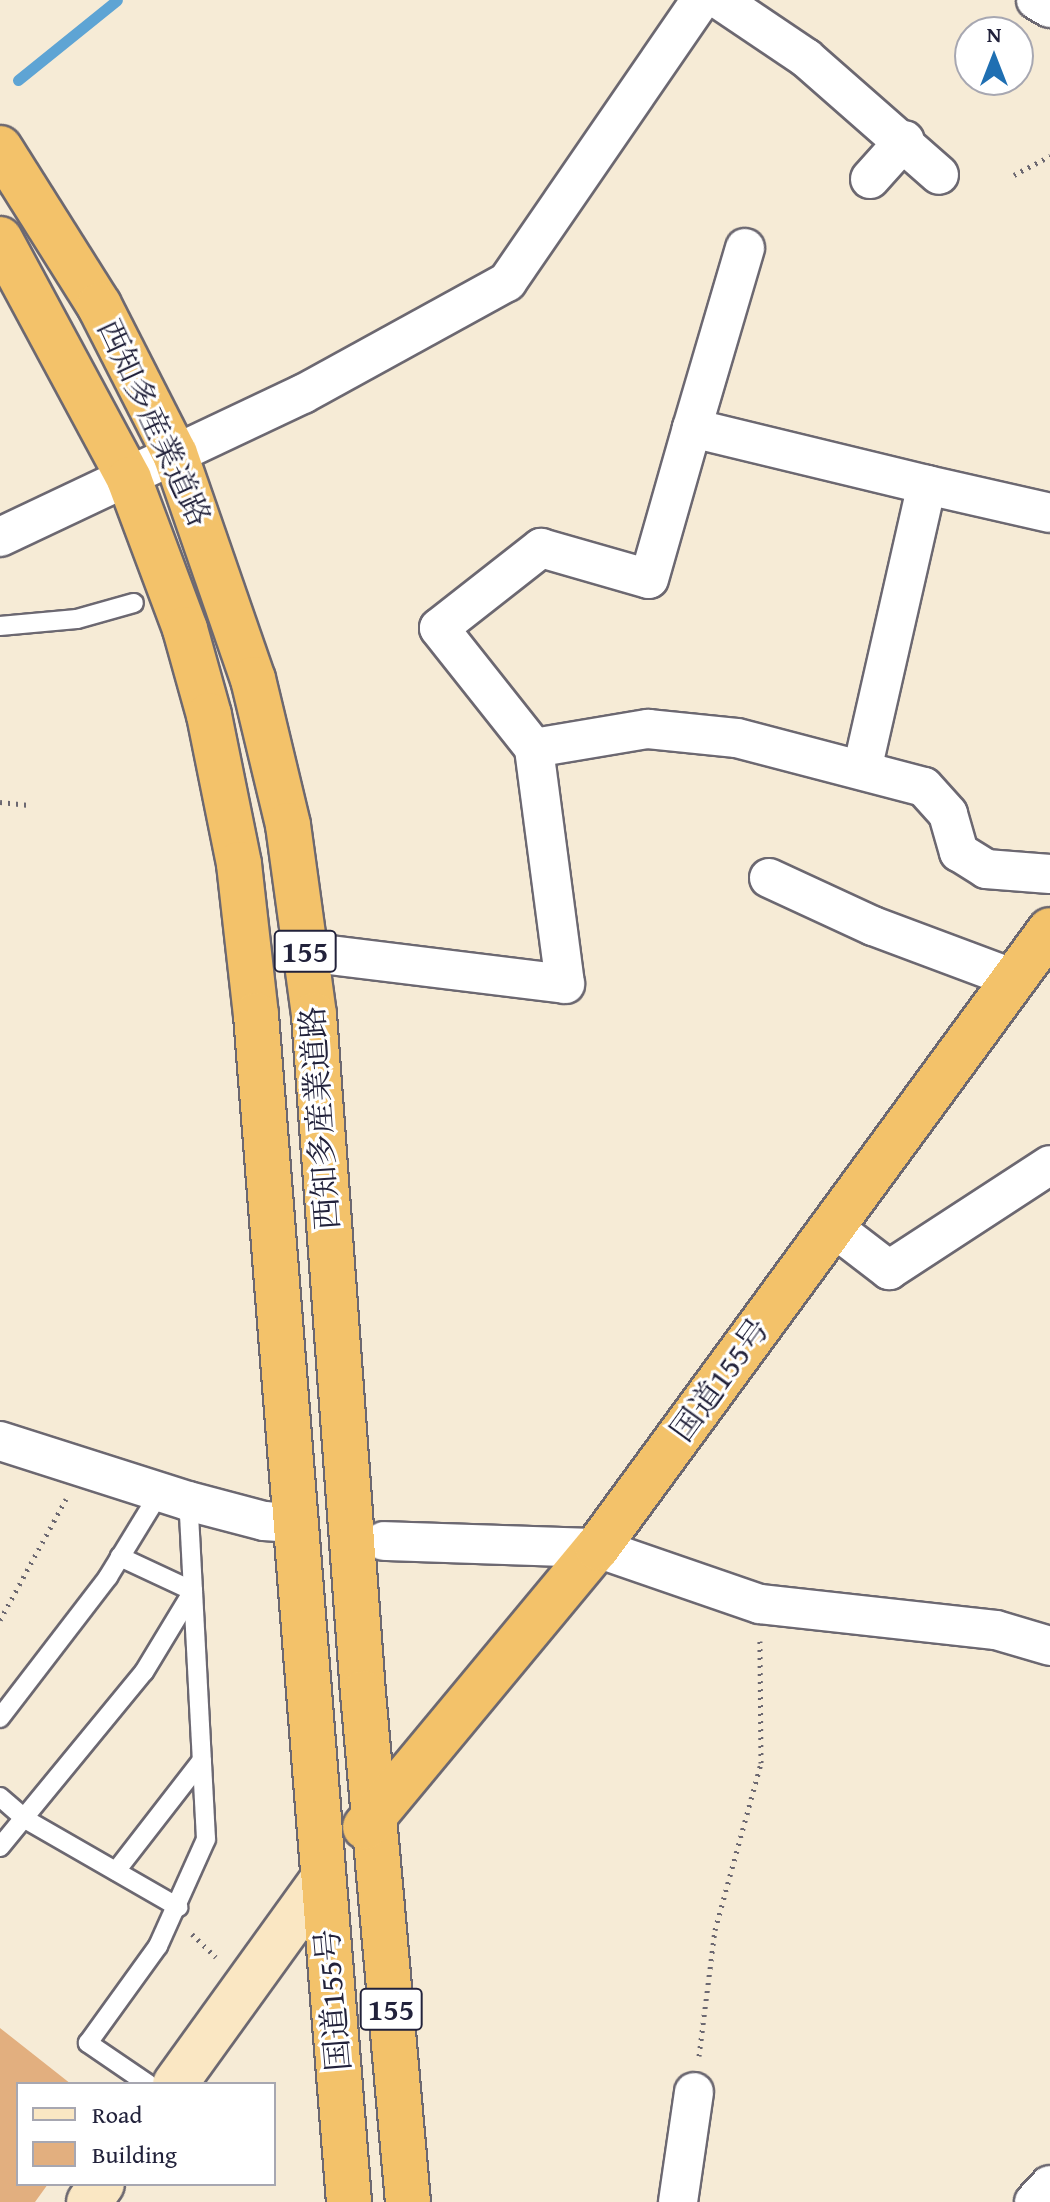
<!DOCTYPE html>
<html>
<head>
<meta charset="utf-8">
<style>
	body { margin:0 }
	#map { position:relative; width:1050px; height:2202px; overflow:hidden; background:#f6ebd6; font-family:"Gentium Book Plus","Noto Serif JP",serif }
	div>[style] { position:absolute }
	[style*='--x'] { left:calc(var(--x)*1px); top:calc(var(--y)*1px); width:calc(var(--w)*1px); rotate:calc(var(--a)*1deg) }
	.stream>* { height:11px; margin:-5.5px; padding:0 5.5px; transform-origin:5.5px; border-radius:5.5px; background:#5ea4d4 }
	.building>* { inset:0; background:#e2af7f }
	.path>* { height:5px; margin-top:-2.5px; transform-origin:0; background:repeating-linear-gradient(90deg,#6c6871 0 2px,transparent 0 8px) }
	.roads { filter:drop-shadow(2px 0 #6c6871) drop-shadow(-2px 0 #6c6871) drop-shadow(0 2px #6c6871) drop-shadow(0 -2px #6c6871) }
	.service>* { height:18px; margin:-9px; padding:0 9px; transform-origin:9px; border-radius:9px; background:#fff }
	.minor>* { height:38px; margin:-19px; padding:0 19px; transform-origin:19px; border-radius:19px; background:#fff }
	.secondary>* { height:44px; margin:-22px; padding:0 22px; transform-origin:22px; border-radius:22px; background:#fae7c3 }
	.trunk>* { height:44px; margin:-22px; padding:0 22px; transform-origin:22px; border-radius:22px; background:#f3c26a }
	span { translate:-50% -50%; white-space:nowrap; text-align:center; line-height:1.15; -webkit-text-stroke:6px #fff; paint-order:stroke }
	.shield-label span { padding:2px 6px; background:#fff; border:2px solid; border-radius:6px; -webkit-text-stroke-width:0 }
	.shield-label { font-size:30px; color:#22223b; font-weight:700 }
	.street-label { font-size:32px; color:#22223b }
	.legend { position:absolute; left:16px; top:2082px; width:260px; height:104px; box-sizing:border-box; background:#fff; border:2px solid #a7a7b1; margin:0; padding:10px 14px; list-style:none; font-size:24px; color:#22223b }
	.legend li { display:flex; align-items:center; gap:16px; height:40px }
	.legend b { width:40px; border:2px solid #a7a7b1 }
	.north { position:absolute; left:954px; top:16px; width:80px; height:80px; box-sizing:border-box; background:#fff; border:2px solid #a7a7b1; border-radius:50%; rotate:0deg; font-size:22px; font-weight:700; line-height:32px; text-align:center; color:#22223b }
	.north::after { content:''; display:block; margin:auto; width:28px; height:36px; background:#1f6fb2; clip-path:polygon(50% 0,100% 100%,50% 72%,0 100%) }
</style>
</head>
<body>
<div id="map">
	<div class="stream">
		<i style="--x:18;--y:80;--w:127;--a:-38.9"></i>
	</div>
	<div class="building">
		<i style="clip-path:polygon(0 2028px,71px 2084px,18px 2084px,18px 2184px,48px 2184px,35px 2202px,0 2202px)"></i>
	</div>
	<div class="path">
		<i style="--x:1014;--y:175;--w:41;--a:-27.8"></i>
		<i style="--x:0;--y:802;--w:29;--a:6"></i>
		<i style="--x:0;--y:1620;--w:138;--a:-61.4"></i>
		<i style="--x:192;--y:1934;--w:33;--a:44"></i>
		<i style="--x:699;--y:2056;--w:127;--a:-82.8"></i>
		<i style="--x:715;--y:1930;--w:173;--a:-74.6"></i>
		<i style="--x:761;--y:1763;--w:122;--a:-90.5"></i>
	</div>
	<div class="roads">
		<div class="service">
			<i style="--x:0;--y:626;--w:77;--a:-5.2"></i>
			<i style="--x:77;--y:619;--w:59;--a:-15.7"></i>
			<i style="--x:0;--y:1718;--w:178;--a:-52.5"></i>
			<i style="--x:108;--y:1577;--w:100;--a:-58.5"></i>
			<i style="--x:0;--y:1797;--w:33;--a:41"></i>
			<i style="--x:25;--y:1819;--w:177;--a:29.9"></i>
			<i style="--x:0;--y:1847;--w:227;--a:-50.6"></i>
			<i style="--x:144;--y:1672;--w:95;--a:-58.8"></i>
			<i style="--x:193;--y:1591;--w:81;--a:-155"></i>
			<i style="--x:116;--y:1871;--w:140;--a:-52.2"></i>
			<i style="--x:148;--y:2084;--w:73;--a:-145.7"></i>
			<i style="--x:88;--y:2043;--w:120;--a:-54.2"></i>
			<i style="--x:158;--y:1946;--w:117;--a:-65.8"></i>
			<i style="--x:206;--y:1839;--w:338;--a:-93"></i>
		</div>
		<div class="minor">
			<i style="--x:720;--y:0;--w:104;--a:34"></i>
			<i style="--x:806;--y:58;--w:177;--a:41.3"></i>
			<i style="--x:1036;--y:0;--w:16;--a:30"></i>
			<i style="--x:870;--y:179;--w:52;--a:-48.1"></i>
			<i style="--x:745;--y:248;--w:188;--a:106.4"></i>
			<i style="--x:692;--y:428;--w:242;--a:13.6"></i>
			<i style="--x:0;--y:537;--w:335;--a:-25.3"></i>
			<i style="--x:303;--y:394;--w:233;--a:-28.8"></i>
			<i style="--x:507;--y:282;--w:342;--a:-55.5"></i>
			<i style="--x:534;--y:748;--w:153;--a:-128.4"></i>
			<i style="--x:439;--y:628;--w:130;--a:-38.1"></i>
			<i style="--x:541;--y:548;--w:112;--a:16"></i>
			<i style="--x:649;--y:579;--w:157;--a:-74.1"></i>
			<i style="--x:862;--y:770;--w:292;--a:-77.2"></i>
			<i style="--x:927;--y:485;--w:126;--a:12.8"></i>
			<i style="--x:769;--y:878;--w:115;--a:24.8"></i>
			<i style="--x:873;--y:926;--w:152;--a:20.5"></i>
			<i style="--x:305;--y:952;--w:262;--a:7"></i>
			<i style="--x:565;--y:984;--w:238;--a:-97.5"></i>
			<i style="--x:534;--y:748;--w:116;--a:-9.5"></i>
			<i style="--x:648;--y:729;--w:89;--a:5.8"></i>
			<i style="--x:737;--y:738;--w:193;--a:14.7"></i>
			<i style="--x:924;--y:787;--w:36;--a:48"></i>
			<i style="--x:948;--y:814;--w:40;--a:74"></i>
			<i style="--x:959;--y:852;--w:32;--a:32"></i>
			<i style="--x:986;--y:869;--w:64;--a:4.5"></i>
			<i style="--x:833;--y:1227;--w:71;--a:37.5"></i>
			<i style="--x:889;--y:1270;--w:192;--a:-33.1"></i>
			<i style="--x:0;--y:1441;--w:197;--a:17.7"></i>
			<i style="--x:188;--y:1501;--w:79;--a:14.7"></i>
			<i style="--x:264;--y:1521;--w:30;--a:4"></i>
			<i style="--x:384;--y:1541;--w:213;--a:1.9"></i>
			<i style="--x:597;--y:1548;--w:172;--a:19"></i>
			<i style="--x:760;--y:1604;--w:237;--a:6.3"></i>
			<i style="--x:996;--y:1630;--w:56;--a:16.5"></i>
			<i style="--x:678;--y:2202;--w:111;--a:-81.7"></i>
			<i style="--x:1034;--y:2202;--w:23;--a:-47"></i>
		</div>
		<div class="secondary">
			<i style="--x:175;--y:2084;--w:253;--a:-54.2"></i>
			<i style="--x:89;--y:2202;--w:22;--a:-54"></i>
		</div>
		<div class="trunk">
			<i style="--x:0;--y:148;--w:186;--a:57.8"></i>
			<i style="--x:99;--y:305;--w:167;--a:63"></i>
			<i style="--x:175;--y:454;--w:238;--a:70.9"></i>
			<i style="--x:253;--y:679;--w:150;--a:76.5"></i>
			<i style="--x:288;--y:825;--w:192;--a:82.2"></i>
			<i style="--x:314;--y:1015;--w:680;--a:85.87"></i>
			<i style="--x:363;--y:1693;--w:511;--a:84.95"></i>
			<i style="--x:0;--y:239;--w:272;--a:61.7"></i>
			<i style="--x:129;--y:479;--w:160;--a:69.5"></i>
			<i style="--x:185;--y:629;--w:89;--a:74.4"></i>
			<i style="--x:209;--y:715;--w:152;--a:78.6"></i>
			<i style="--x:239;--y:864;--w:152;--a:83.6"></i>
			<i style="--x:256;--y:1015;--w:1191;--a:85.52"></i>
			<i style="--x:365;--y:1827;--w:363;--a:-50.3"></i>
			<i style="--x:597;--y:1548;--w:766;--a:-53.76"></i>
		</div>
	</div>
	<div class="shield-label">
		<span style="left:305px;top:951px">155</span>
		<span style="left:391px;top:2009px">155</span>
	</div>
	<div class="street-label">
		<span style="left:154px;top:423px;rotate:65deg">西知多産業道路</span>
		<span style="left:320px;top:1118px;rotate:-94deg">西知多産業道路</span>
		<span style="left:720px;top:1380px;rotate:-54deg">国道155号</span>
		<span style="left:333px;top:2000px;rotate:-95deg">国道155号</span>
	</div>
	<ul class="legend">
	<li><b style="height:10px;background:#fae7c3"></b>Road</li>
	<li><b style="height:22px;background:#e2af7f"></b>Building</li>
	</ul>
	<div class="north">N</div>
</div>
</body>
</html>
